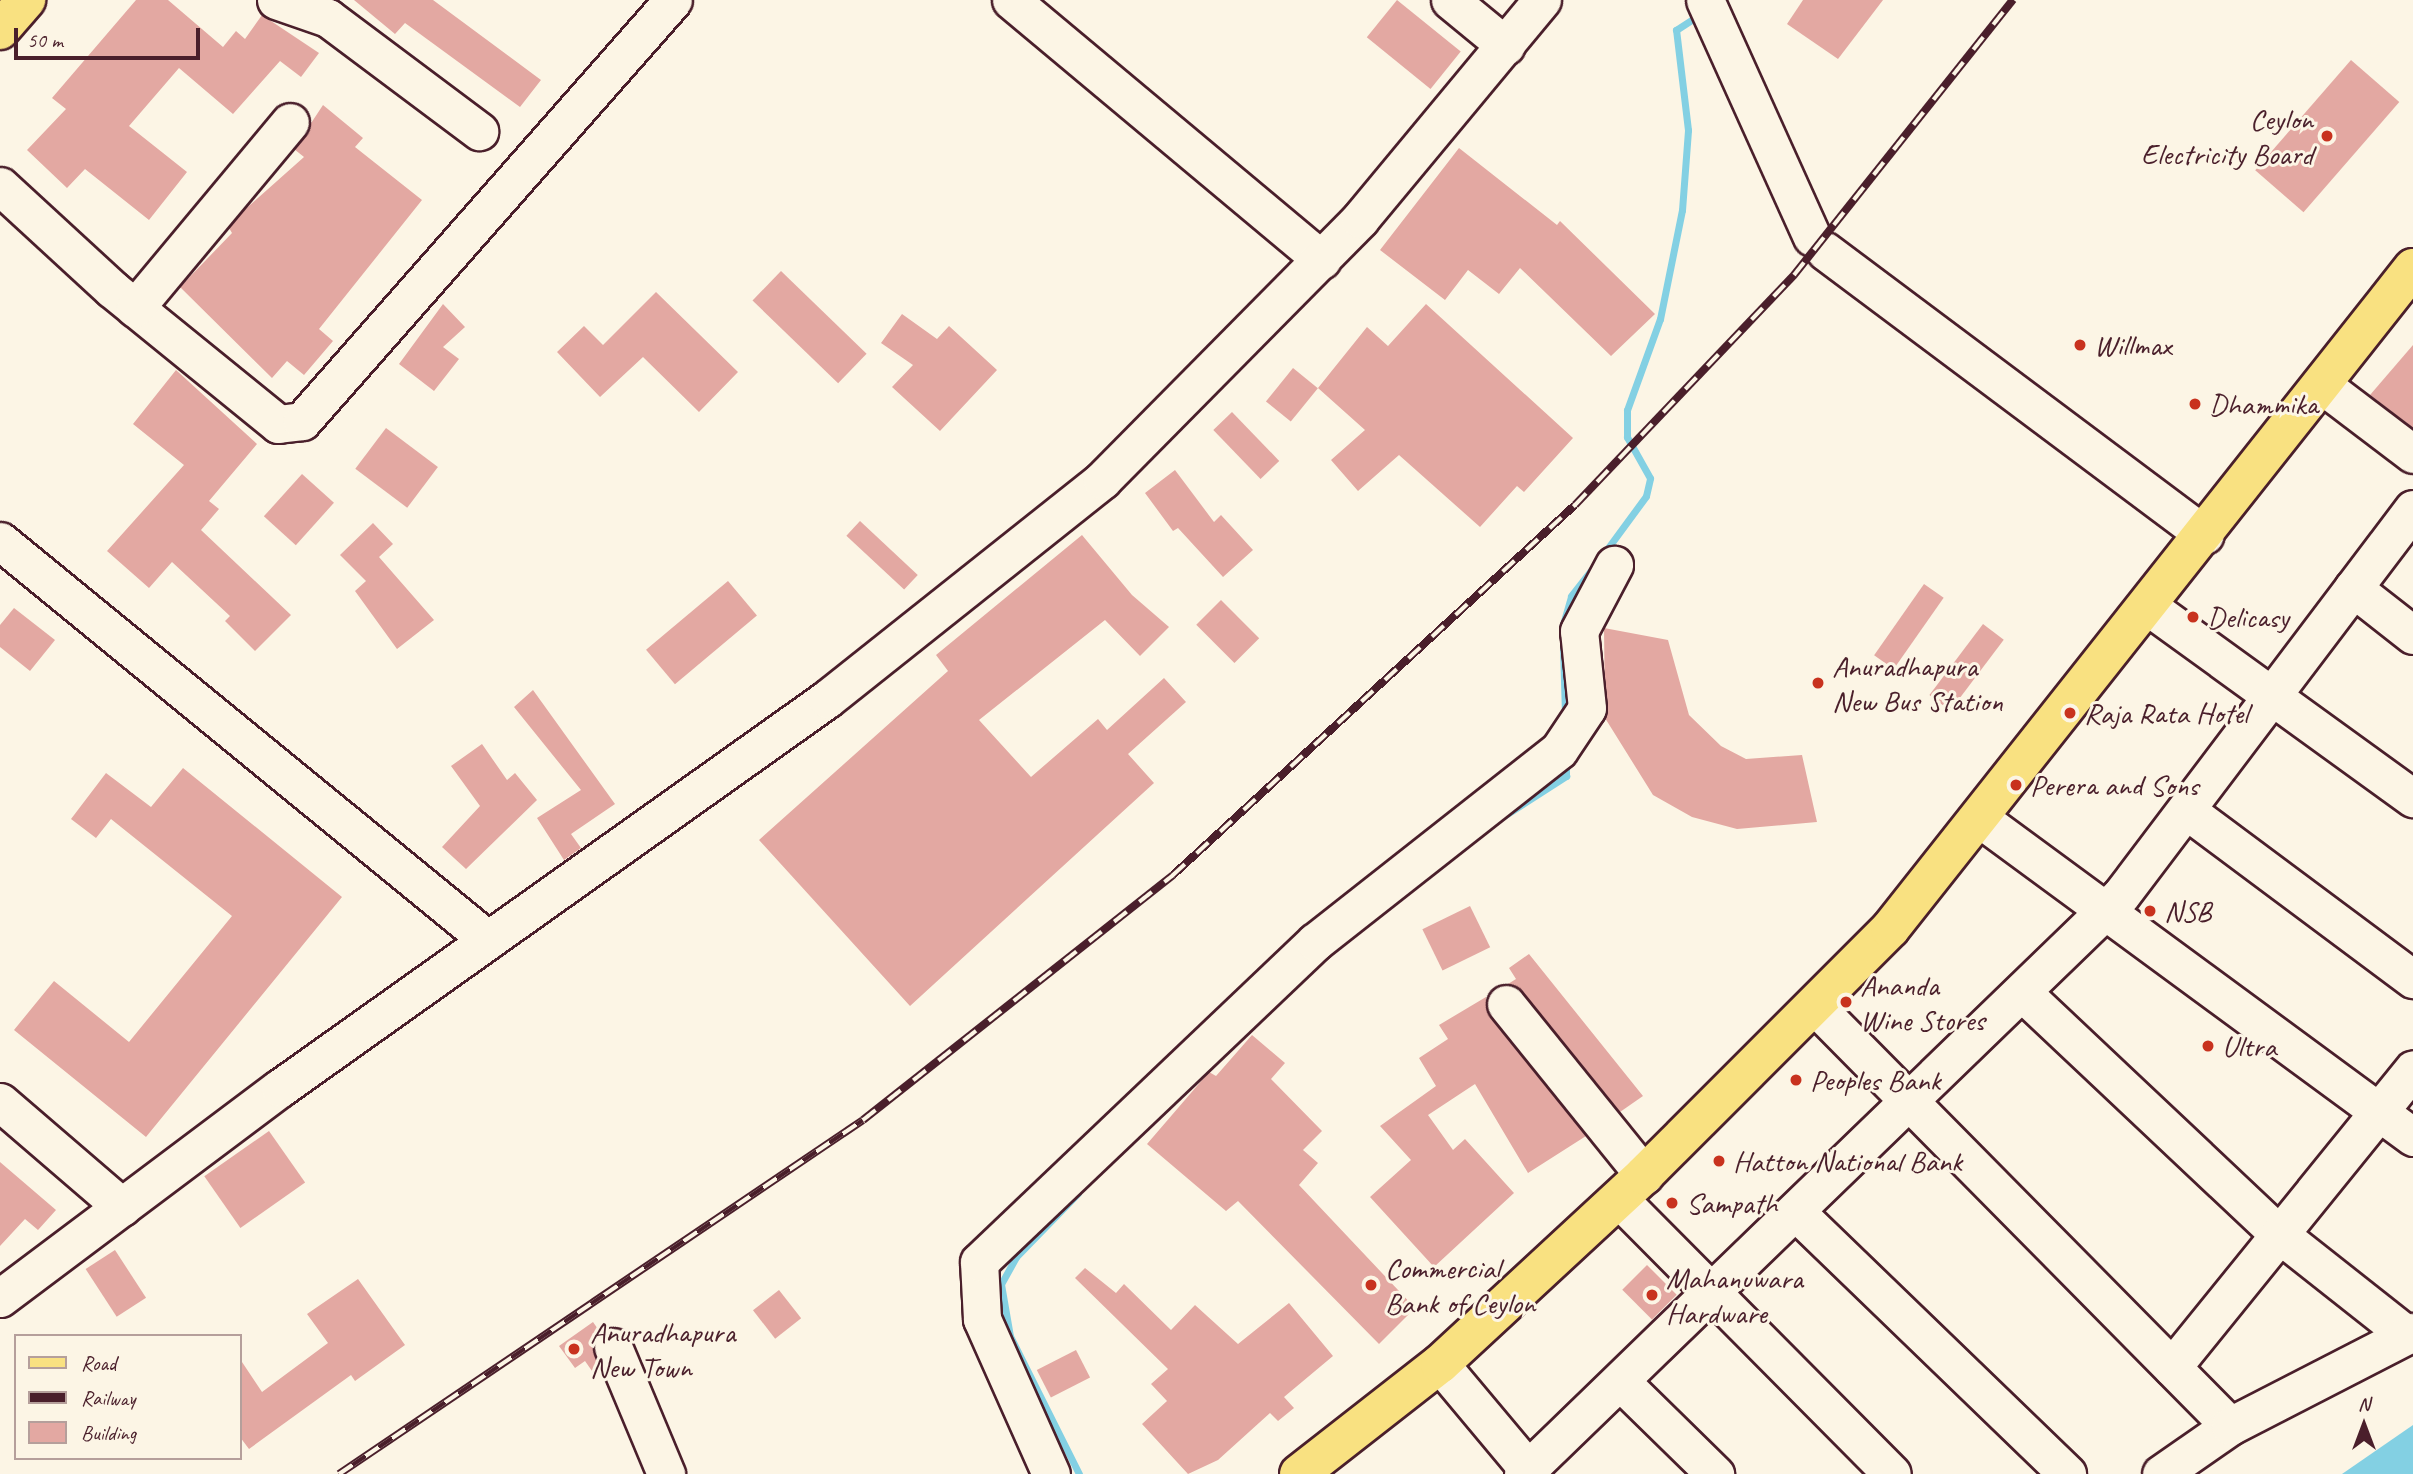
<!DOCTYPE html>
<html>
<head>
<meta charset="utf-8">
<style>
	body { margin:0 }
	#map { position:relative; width:2413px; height:1474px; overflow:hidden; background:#fcf5e5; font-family:Caveat,sans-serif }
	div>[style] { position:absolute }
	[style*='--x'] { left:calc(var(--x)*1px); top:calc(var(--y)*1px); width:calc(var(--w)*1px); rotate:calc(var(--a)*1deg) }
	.water>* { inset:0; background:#83d0e3 }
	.stream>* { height:7px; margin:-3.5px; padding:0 3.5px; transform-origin:3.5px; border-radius:3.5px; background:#83d0e3 }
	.building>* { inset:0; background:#e3a8a2; transform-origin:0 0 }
	.roads { filter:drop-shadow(2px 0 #4a1f2b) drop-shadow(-2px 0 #4a1f2b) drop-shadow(0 2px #4a1f2b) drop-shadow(0 -2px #4a1f2b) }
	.minor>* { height:37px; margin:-18.5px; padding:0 18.5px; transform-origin:18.5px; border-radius:18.5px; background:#fcf5e5 }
	.major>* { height:38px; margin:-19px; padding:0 19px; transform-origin:19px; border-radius:19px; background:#f9e181 }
	.highway>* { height:38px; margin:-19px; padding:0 19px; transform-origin:19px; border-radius:19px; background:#f9e181 }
	.rail>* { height:8px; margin-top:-4px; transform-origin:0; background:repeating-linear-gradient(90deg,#fcf5e5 0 16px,#4a1f2b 0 32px); box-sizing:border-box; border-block:2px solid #4a1f2b }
	.dots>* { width:19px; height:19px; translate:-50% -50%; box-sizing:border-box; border:4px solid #fcf5e5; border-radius:50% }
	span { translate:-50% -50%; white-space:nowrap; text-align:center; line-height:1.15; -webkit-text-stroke:6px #fcf5e5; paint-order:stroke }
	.poi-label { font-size:30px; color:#4a1f2b }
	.right { translate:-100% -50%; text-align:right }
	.left { translate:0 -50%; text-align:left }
	.legend { position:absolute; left:14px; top:1334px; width:228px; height:126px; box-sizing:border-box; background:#fcf5e5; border:2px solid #b59f9b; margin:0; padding:9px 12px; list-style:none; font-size:21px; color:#4a1f2b }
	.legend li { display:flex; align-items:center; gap:14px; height:35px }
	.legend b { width:35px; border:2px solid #b59f9b }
	.north { position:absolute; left:2329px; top:1390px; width:70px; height:70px; -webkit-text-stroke:5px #fcf5e5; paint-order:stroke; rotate:0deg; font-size:19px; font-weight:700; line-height:28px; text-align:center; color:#4a1f2b }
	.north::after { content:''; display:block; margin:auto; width:24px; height:32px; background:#4a1f2b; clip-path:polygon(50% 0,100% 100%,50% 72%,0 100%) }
	.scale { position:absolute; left:14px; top:28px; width:186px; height:32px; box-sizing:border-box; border:4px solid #4a1f2b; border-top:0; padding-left:9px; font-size:21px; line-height:24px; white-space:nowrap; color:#4a1f2b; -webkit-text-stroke:5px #fcf5e5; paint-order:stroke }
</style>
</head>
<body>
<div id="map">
	<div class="water">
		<i style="clip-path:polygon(2413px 1425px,2413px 1474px,2342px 1474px)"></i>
	</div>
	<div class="stream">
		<i style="--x:1602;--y:556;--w:74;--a:-53.7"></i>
		<i style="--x:1646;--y:496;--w:18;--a:-77"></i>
		<i style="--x:1650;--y:478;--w:47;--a:-119.3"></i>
		<i style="--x:1627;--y:437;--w:27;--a:-90"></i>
		<i style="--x:1627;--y:410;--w:97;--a:-70.1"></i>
		<i style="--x:1660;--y:319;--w:111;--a:-78.6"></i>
		<i style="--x:1682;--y:210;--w:80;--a:-85.7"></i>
		<i style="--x:1688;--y:130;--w:101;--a:-96.8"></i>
		<i style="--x:1676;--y:30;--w:27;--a:-33"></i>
		<i style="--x:1562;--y:628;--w:33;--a:-74"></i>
		<i style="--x:1571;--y:596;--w:39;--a:-52"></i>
		<i style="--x:1563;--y:647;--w:69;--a:88.3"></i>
		<i style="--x:1499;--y:819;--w:80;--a:-32.7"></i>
		<i style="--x:1566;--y:776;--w:17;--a:-90"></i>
		<i style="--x:1078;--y:1193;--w:89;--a:134.1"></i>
		<i style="--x:1016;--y:1257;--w:31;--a:119"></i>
		<i style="--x:1001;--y:1284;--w:53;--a:80.2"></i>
		<i style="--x:1010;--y:1336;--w:154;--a:63.4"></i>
	</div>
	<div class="building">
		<i style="clip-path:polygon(136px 0,168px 0,223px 47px,236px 31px,245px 39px,262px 15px,319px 53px,301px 77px,280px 61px,233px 114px,179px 68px,129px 126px,187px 172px,149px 220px,85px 169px,67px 188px,27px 150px,66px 109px,52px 98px)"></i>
		<i style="clip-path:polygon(354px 0,433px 0,541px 80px,520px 107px,405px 23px,395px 34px)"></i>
		<i style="left:1397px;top:0;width:82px;height:48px;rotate:39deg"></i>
		<i style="clip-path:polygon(1803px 0,1883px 0,1838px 59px,1787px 24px)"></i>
		<i style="left:2351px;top:60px;width:64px;height:146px;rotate:41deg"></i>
		<i style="clip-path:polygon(323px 105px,363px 138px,355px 147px,422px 200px,319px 329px,333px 341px,304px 375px,287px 361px,272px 378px,180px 287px,232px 233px,229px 228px,241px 213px,304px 157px,294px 149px)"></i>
		<i style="clip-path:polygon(1459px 148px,1557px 225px,1560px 221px,1655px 314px,1611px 356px,1520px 268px,1499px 294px,1468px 270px,1445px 300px,1380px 250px)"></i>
		<i style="left:781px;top:271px;width:119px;height:41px;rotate:44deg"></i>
		<i style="clip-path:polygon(656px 292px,738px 372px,699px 412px,643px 357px,600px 397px,557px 352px,584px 326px,603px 345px)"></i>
		<i style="clip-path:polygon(443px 304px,465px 327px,443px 347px,459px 359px,434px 391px,399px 364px)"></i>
		<i style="clip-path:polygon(1426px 304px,1573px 438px,1524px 492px,1517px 486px,1480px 527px,1399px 455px,1358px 491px,1331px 460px,1365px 430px,1318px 388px,1367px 327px,1388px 346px)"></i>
		<i style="clip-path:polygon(902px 314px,937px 339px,949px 326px,997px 370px,940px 431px,892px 387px,913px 365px,881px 343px)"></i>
		<i style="clip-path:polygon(2413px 345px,2413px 428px,2370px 395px)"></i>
		<i style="left:1293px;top:368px;width:32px;height:43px;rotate:39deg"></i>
		<i style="clip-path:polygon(176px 370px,257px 444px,209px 501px,219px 509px,201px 530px,291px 615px,255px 651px,225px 621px,230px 616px,172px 562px,149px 588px,107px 551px,184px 465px,133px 424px)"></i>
		<i style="left:1232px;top:412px;width:68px;height:26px;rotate:46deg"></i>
		<i style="left:386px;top:428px;width:65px;height:51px;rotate:37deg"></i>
		<i style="clip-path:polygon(1175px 470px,1214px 522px,1221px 515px,1253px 550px,1223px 577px,1178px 528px,1173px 531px,1145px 493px)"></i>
		<i style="left:302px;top:474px;width:43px;height:57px;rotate:42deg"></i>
		<i style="left:860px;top:521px;width:79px;height:20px;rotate:43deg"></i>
		<i style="clip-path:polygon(373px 523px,393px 544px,379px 557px,434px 620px,397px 649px,355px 591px,366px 581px,340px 555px)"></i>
		<i style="clip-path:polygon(1082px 535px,1132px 595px,1169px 627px,1140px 656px,1105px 620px,979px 720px,1031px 777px,1098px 719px,1107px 730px,1164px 678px,1186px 702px,1128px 754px,1154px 783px,910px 1006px,759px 840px,948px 671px,936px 655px)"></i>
		<i style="left:728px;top:581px;width:45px;height:107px;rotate:50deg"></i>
		<i style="left:1924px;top:584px;width:24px;height:87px;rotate:35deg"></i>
		<i style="left:1221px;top:600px;width:54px;height:35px;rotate:45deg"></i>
		<i style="clip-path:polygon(14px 608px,55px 640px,30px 671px,0 647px,0 625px)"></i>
		<i style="left:1983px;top:624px;width:26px;height:89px;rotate:37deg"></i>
		<i style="clip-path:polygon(1604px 628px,1668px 640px,1689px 715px,1721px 746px,1746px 759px,1802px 755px,1817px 822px,1737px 829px,1692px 817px,1653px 795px,1605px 718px)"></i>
		<i style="clip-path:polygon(533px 690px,615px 804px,571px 834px,581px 848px,564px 860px,537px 818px,581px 790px,514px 707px)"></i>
		<i style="clip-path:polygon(482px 744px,507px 780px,515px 773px,537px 800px,466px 869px,442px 847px,480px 806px,451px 766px)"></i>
		<i style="clip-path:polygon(183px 768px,342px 897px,146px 1137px,14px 1030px,54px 981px,129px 1042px,232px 916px,111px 819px,96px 838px,71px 819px,106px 773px,151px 807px)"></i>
		<i style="left:1470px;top:906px;width:46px;height:53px;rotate:64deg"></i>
		<i style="clip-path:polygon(1529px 954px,1643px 1096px,1620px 1112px,1522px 991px,1508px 984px,1516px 979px,1509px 968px)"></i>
		<i style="clip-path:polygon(1486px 997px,1490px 1017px,1586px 1136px,1528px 1173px,1475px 1084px,1428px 1115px,1453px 1150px,1465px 1139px,1514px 1193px,1434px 1267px,1370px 1197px,1411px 1160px,1380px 1126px,1436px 1086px,1419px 1058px,1448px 1039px,1439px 1025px)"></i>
		<i style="clip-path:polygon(1252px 1035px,1285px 1063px,1271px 1079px,1322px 1131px,1303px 1150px,1318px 1163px,1299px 1185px,1415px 1308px,1379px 1344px,1238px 1201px,1226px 1211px,1147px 1144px,1209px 1072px,1216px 1076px)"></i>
		<i style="left:269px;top:1131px;width:63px;height:79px;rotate:55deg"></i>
		<i style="clip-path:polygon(0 1162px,56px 1210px,38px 1230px,25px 1219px,0 1246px)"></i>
		<i style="left:115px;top:1250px;width:57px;height:35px;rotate:57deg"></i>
		<i style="left:1647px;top:1265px;width:42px;height:35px;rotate:45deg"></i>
		<i style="clip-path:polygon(1085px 1268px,1116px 1293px,1124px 1284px,1171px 1330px,1195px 1305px,1238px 1344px,1289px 1303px,1333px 1356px,1284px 1397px,1294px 1408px,1278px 1421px,1270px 1413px,1218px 1460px,1188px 1474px,1142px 1424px,1167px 1401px,1151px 1384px,1168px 1369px,1075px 1278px)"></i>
		<i style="clip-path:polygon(358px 1279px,405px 1345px,355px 1381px,351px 1375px,249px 1449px,240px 1437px,240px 1359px,262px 1392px,328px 1343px,307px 1314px)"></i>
		<i style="left:779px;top:1290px;width:36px;height:33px;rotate:52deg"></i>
		<i style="clip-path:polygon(593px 1322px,600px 1332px,592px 1345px,598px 1367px,592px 1371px,585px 1361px,575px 1368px,559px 1346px)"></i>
		<i style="left:1076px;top:1350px;width:31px;height:44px;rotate:63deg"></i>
	</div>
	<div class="roads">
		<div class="minor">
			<i style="--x:276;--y:0;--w:55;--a:19.1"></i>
			<i style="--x:328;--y:18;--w:189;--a:36.8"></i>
			<i style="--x:1011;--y:0;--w:405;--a:39.9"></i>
			<i style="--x:1450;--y:0;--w:72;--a:39.4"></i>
			<i style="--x:1705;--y:0;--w:260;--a:65.7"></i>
			<i style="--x:0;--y:186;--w:152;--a:42.6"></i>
			<i style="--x:112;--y:289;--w:214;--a:39.1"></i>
			<i style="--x:278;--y:424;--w:24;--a:-7"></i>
			<i style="--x:302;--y:421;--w:561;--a:-48.61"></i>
			<i style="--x:1825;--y:251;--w:474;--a:36.8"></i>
			<i style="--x:135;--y:308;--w:242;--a:-50.2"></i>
			<i style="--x:2322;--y:385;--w:114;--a:37.2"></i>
			<i style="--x:0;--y:541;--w:630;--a:39.27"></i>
			<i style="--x:2353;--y:588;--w:76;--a:38.1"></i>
			<i style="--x:2149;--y:607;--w:326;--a:35.9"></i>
			<i style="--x:2186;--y:810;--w:283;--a:36.7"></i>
			<i style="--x:1982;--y:820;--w:535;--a:36.33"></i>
			<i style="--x:2025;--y:995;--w:349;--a:43.3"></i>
			<i style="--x:2279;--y:1234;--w:163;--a:38.3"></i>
			<i style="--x:1506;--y:1004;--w:220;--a:51.1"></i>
			<i style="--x:1816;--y:1007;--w:589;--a:45.34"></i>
			<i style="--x:0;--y:1102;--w:161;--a:40.7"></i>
			<i style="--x:1619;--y:1199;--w:387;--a:45.2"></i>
			<i style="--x:1796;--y:1212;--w:377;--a:44"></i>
			<i style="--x:0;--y:1298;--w:350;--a:-36.9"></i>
			<i style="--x:280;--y:1088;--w:671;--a:-35.42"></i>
			<i style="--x:827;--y:699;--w:352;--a:-38.5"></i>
			<i style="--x:1102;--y:480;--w:367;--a:-45.3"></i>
			<i style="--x:1360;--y:219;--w:285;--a:-50.3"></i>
			<i style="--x:613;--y:1347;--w:138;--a:67.3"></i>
			<i style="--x:1440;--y:1364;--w:143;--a:50.1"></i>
			<i style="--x:2172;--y:1367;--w:383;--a:-51"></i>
			<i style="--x:1621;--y:1382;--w:132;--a:44.4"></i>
			<i style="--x:1051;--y:1474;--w:170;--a:-114"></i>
			<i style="--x:982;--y:1319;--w:57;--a:-93"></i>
			<i style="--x:979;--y:1262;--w:464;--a:-43.6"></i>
			<i style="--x:1315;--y:942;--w:310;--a:-38.2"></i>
			<i style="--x:1559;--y:750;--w:50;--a:-56.3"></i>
			<i style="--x:1587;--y:708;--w:77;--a:-95.9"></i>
			<i style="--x:1579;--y:631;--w:75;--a:-62.1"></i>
			<i style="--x:1523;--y:1474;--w:832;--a:-44.08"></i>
			<i style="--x:2121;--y:895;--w:484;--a:-52.9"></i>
			<i style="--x:2161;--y:1474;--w:84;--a:-34.8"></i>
			<i style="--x:2230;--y:1426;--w:206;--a:-27.2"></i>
		</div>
		<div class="major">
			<i style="--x:1299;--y:1474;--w:179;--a:-38"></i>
			<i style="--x:1440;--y:1364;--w:278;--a:-42.8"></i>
			<i style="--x:1644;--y:1175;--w:348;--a:-45"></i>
			<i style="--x:1890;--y:929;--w:843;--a:-51.65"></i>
		</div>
		<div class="highway">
			<i style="--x:0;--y:30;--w:40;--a:-49"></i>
		</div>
	</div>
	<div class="rail">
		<i style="--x:339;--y:1474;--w:632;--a:-34.04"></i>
		<i style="--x:863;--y:1120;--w:395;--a:-38.3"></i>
		<i style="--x:1173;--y:875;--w:546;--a:-42.63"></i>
		<i style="--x:1575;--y:505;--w:318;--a:-46.4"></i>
		<i style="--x:1794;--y:275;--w:352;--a:-51.5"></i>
	</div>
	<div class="dots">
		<i style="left:2327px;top:136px;background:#c8321e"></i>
		<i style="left:2080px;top:345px;background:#c8321e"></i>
		<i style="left:2195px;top:404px;background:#c8321e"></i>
		<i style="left:2193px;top:617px;background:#c8321e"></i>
		<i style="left:1818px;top:683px;background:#c8321e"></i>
		<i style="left:2070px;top:713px;background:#c8321e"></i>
		<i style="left:2016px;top:785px;background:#c8321e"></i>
		<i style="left:2150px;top:911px;background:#c8321e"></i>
		<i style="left:1846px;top:1002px;background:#c8321e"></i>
		<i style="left:2208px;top:1046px;background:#c8321e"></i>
		<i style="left:1796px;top:1080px;background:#c8321e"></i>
		<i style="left:1719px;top:1161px;background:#c8321e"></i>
		<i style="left:1672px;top:1203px;background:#c8321e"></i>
		<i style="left:1371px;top:1285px;background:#c8321e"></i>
		<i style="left:1652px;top:1295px;background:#c8321e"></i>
		<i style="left:574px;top:1349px;background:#c8321e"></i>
	</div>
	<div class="poi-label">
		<span class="right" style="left:2313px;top:136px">Ceylon<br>Electricity Board</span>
		<span class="left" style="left:2094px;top:345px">Willmax</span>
		<span class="left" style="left:2209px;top:404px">Dhammika</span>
		<span class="left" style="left:2207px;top:617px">Delicasy</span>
		<span class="left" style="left:1832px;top:683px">Anuradhapura<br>New Bus Station</span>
		<span class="left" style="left:2084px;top:713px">Raja Rata Hotel</span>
		<span class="left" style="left:2030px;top:785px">Perera and Sons</span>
		<span class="left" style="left:2164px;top:911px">NSB</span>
		<span class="left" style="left:1860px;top:1002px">Ananda<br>Wine Stores</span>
		<span class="left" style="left:2222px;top:1046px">Ultra</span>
		<span class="left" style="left:1810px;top:1080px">Peoples Bank</span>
		<span class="left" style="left:1733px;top:1161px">Hatton National Bank</span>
		<span class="left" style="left:1686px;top:1203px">Sampath</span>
		<span class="left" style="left:1385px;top:1285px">Commercial<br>Bank of Ceylon</span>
		<span class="left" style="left:1666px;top:1295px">Mahanuwara<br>Hardware</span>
		<span class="left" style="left:590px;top:1349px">Anuradhapura<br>New Town</span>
	</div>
	<ul class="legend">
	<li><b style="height:9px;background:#f9e181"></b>Road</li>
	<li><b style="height:9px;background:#4a1f2b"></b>Railway</li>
	<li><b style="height:19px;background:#e3a8a2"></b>Building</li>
	</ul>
	<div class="north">N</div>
	<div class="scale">50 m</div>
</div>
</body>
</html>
